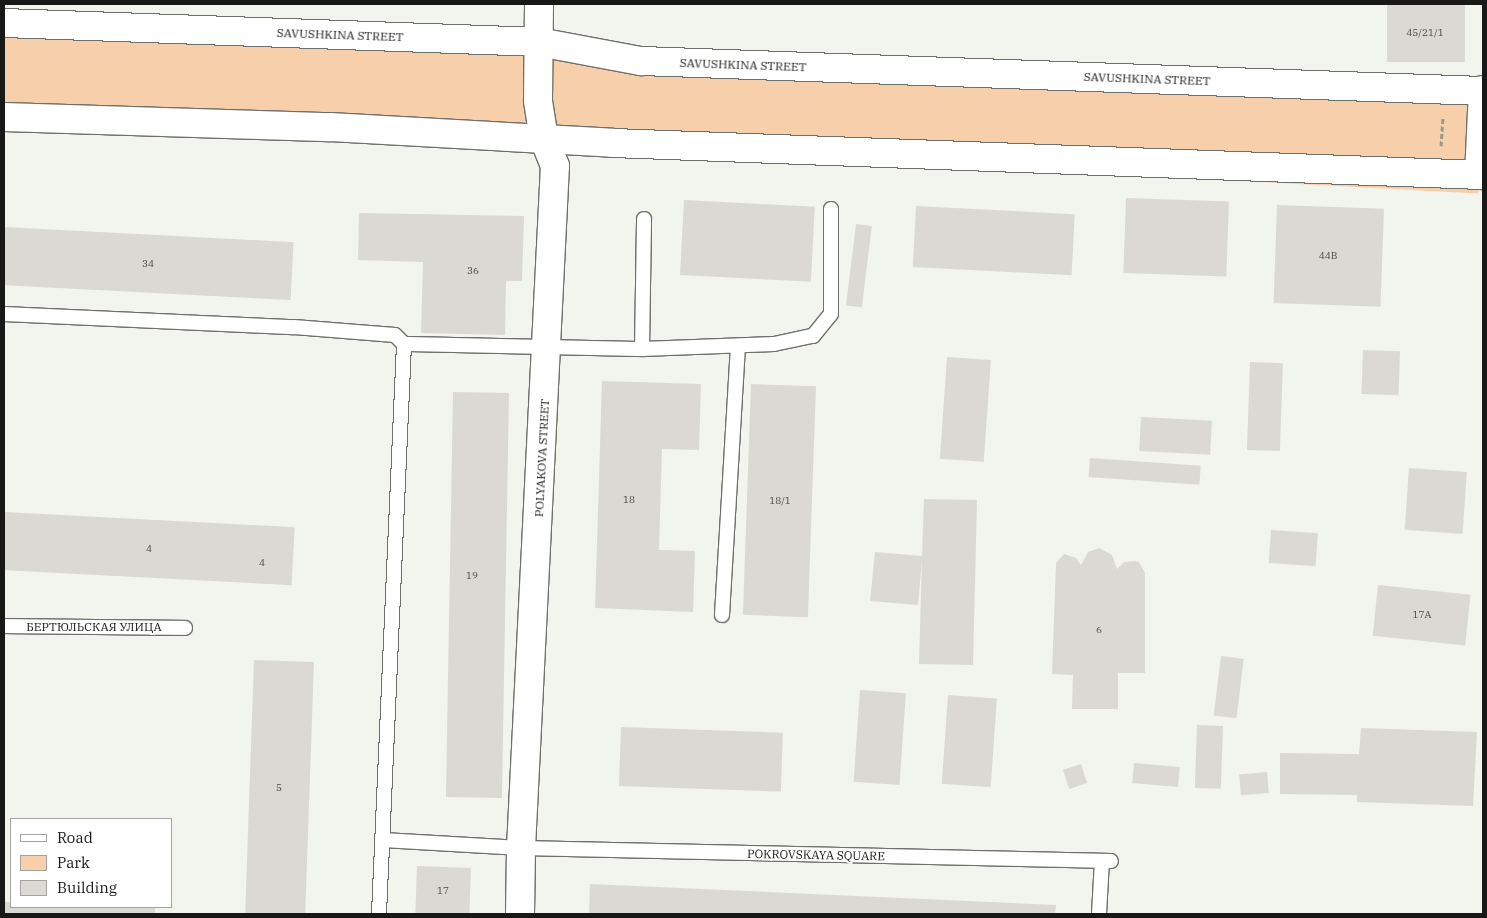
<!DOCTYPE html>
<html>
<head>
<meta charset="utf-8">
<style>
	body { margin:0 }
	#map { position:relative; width:1487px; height:918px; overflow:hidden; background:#f2f4ee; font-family:"IBM Plex Serif",serif }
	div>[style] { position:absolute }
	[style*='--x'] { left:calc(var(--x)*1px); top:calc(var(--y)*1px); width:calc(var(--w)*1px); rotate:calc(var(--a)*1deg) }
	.green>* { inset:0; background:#f8cfab; transform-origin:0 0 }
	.building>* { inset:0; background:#dbd9d4; transform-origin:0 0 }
	.path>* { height:3px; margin-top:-1.5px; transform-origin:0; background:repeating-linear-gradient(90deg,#969893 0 5px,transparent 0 7.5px) }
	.roads { filter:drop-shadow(1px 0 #6f706b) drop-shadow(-1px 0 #6f706b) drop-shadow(0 1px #6f706b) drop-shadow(0 -1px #6f706b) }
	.lane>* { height:14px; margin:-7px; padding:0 7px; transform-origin:7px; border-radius:7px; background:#fff }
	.secondary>* { height:28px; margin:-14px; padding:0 14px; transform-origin:14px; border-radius:14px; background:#fff }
	.highway>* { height:28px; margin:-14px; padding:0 14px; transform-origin:14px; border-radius:14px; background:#fff }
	span { translate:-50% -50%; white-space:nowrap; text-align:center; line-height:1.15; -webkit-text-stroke:4px #fff; paint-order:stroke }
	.number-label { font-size:10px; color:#494946 }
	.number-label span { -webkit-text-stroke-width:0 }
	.street-label { font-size:12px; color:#181916 }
	.frame { position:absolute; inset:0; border:5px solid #181916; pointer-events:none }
	.legend { position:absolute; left:10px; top:818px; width:162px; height:90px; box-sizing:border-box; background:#fff; border:1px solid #a3a3a2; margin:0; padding:6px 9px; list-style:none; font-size:15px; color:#181916 }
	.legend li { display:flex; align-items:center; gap:10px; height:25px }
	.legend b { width:25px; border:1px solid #a3a3a2 }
</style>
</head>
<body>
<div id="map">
	<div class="green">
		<i style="left:4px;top:23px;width:1481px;height:93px;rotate:3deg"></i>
	</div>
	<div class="building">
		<i style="left:1387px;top:4px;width:78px;height:58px"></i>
		<i style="left:1126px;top:198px;width:103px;height:75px;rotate:2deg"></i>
		<i style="left:684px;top:200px;width:131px;height:75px;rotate:3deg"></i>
		<i style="left:1277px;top:205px;width:107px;height:98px;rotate:2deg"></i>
		<i style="left:916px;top:206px;width:159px;height:61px;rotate:3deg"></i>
		<i style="clip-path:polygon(359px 213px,524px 216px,522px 281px,506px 281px,505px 335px,421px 333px,423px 262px,358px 260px)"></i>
		<i style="left:856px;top:224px;width:16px;height:82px;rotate:7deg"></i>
		<i style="left:4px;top:227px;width:290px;height:58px;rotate:3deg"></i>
		<i style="left:1363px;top:350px;width:37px;height:44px;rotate:2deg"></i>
		<i style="left:947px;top:357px;width:44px;height:102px;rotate:4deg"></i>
		<i style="left:1250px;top:362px;width:33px;height:88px;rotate:2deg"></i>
		<i style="clip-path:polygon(602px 381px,701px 384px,699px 450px,662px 449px,659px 550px,695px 551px,693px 612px,595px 608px)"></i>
		<i style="left:751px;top:384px;width:65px;height:231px;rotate:2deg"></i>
		<i style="left:453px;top:392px;width:56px;height:405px;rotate:1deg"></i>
		<i style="left:1141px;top:417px;width:71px;height:34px;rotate:3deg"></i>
		<i style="left:1090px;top:458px;width:111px;height:19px;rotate:4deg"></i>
		<i style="left:1409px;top:468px;width:58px;height:62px;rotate:4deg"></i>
		<i style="clip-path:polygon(924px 499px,977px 500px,973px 665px,919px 664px,922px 559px,918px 605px,870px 601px,875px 552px,922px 556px)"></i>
		<i style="left:4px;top:512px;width:291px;height:58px;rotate:3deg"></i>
		<i style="left:1271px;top:530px;width:47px;height:33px;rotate:4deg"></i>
		<i style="clip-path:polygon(1099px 548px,1112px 555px,1117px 569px,1124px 562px,1134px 561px,1139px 562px,1145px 573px,1145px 673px,1118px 673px,1118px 709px,1072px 709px,1073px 675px,1052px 674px,1056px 563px,1064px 554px,1076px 558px,1081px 565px,1088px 552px)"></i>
		<i style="left:1378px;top:585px;width:93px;height:51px;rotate:6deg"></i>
		<i style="left:1221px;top:656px;width:23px;height:60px;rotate:7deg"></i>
		<i style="left:254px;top:660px;width:60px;height:254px;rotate:2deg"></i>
		<i style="left:860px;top:690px;width:46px;height:92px;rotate:4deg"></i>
		<i style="left:948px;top:695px;width:49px;height:89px;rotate:4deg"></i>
		<i style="left:1197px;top:725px;width:26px;height:63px;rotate:2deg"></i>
		<i style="left:621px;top:727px;width:162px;height:59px;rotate:2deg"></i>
		<i style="clip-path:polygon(1361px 728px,1477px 732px,1473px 806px,1357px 802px,1357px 795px,1280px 794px,1280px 753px,1359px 754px)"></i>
		<i style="left:1134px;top:763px;width:46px;height:20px;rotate:5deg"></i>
		<i style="left:1081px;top:764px;width:20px;height:19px;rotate:72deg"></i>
		<i style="left:1267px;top:772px;width:21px;height:28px;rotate:85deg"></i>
		<i style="left:417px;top:866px;width:54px;height:48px;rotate:2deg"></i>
		<i style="clip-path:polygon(590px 884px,1056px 905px,1055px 914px,589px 914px)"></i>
		<i style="clip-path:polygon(4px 902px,11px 902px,11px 907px,155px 907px,155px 914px,4px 914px)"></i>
	</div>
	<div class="path">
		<i style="--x:1441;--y:146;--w:29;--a:-86"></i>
	</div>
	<div class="roads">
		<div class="lane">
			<i style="--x:4;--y:314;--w:290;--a:2.6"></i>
			<i style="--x:294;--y:327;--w:101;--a:4.5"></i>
			<i style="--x:395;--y:335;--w:13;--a:45"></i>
			<i style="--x:642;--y:349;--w:132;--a:-2.2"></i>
			<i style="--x:774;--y:344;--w:40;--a:-12"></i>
			<i style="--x:813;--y:336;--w:28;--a:-51"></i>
			<i style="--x:831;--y:314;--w:105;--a:-90"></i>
			<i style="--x:722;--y:615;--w:268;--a:-86.6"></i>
			<i style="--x:4;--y:626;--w:181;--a:0.6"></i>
			<i style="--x:383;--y:840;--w:138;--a:3.3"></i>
			<i style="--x:521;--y:848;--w:590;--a:1.26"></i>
			<i style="--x:379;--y:914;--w:571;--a:-87.49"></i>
			<i style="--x:404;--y:344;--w:238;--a:1.2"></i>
			<i style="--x:642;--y:349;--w:130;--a:-89.1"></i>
			<i style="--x:1099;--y:914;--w:53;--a:-86.8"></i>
		</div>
		<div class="secondary">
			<i style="--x:520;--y:914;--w:66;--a:-89.1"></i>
			<i style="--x:521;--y:848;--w:683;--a:-87.15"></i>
			<i style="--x:555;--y:166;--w:29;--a:-112"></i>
			<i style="--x:544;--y:139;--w:39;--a:-99"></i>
			<i style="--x:538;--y:100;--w:96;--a:-89.4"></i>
		</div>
		<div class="highway">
			<i style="--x:4;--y:23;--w:535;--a:2.03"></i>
			<i style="--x:539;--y:42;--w:104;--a:10.6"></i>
			<i style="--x:641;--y:61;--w:843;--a:2.04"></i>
			<i style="--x:4;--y:117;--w:326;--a:1.8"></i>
			<i style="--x:330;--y:127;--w:283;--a:3.2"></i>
			<i style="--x:613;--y:143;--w:871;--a:2.11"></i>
			<i style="--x:1479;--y:175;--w:85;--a:-87.3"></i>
		</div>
	</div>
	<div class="number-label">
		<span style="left:1425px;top:33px">45/21/1</span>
		<span style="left:1328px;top:256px">44В</span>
		<span style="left:148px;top:264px">34</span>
		<span style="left:473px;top:271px">36</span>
		<span style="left:629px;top:500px">18</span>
		<span style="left:780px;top:501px">18/1</span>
		<span style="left:149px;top:549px">4</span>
		<span style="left:262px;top:563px">4</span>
		<span style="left:472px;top:576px">19</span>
		<span style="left:1422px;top:615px">17А</span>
		<span style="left:1099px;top:630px">6</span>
		<span style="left:279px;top:788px">5</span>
		<span style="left:443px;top:891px">17</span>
	</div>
	<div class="street-label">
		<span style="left:340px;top:35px;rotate:2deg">SAVUSHKINA STREET</span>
		<span style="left:743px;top:65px;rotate:2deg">SAVUSHKINA STREET</span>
		<span style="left:1147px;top:79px;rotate:2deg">SAVUSHKINA STREET</span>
		<span style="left:542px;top:458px;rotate:-87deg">POLYAKOVA STREET</span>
		<span style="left:94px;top:627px">БЕРТЮЛЬСКАЯ УЛИЦА</span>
		<span style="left:816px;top:855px;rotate:1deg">POKROVSKAYA SQUARE</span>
	</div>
	<div class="frame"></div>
	<ul class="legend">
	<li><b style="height:6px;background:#fff"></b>Road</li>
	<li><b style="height:14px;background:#f8cfab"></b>Park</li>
	<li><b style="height:14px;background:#dbd9d4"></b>Building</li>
	</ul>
</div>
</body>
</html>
